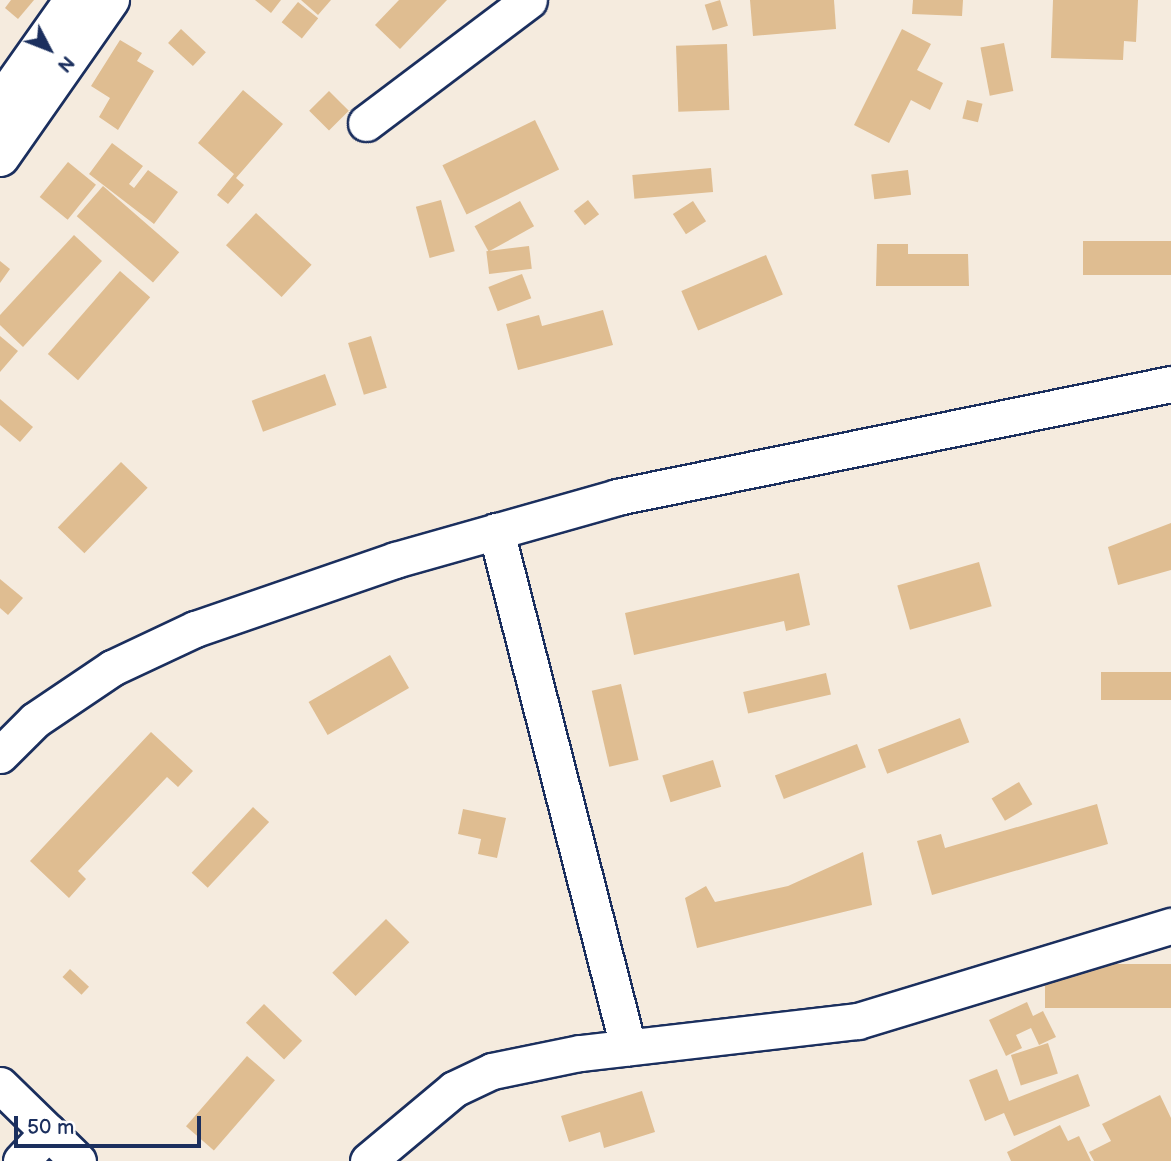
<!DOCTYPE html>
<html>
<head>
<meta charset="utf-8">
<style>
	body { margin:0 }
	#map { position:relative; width:1171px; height:1161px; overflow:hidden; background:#f5ebde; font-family:"Balsamiq Sans",sans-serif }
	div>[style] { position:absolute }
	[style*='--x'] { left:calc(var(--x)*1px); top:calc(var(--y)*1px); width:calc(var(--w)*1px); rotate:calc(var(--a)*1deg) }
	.building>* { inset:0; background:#dfbd91; transform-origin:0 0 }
	.roads { filter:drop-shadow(2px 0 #1b2f5e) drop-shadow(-2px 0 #1b2f5e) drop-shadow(0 2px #1b2f5e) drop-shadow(0 -2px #1b2f5e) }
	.minor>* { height:35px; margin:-17.5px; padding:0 17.5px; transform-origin:17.5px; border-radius:17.5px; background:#fff }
	.major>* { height:38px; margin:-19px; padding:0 19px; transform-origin:19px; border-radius:19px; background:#fff }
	span { translate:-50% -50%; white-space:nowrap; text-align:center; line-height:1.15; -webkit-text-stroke:5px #fff; paint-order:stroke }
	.north { position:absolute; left:14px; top:14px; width:70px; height:70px; -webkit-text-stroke:5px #fff; paint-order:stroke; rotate:132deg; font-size:19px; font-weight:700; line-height:28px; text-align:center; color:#1b2f5e }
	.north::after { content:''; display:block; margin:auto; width:24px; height:32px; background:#1b2f5e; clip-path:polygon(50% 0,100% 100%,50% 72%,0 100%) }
	.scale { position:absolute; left:14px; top:1116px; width:187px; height:32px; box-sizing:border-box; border:4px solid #1b2f5e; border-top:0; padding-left:9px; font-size:21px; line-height:24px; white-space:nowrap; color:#1b2f5e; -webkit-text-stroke:5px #fff; paint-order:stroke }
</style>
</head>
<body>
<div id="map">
	<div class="building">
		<i style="clip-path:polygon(11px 0,34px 0,18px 19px,5px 8px)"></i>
		<i style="clip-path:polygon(255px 0,281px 0,271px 13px)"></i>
		<i style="clip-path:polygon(301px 0,331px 0,318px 15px)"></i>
		<i style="clip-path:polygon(399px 0,447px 0,400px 49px,375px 25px)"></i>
		<i style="left:720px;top:0;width:27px;height:16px;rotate:73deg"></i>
		<i style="clip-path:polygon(750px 0,834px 0,836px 29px,753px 36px)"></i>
		<i style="clip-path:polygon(913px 0,963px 0,962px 16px,912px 14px)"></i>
		<i style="clip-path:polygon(1053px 0,1138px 0,1136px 42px,1124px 41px,1123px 60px,1051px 58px)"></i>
		<i style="left:298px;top:2px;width:26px;height:26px;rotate:39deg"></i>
		<i style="left:181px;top:29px;width:34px;height:19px;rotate:43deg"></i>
		<i style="clip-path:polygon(902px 29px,931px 44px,917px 70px,943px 83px,930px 110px,911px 100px,889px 143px,854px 125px)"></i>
		<i style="clip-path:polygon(120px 40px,142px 53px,137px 61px,154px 71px,118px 130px,99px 117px,110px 98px,91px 86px)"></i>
		<i style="left:1004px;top:43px;width:49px;height:24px;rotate:79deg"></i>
		<i style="left:727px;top:44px;width:66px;height:51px;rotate:88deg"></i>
		<i style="clip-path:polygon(243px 90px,283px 124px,236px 178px,244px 185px,228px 204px,217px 195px,234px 174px,198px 143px)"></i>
		<i style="left:329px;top:91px;width:28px;height:28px;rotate:45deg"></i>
		<i style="left:967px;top:100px;width:16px;height:19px;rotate:14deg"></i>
		<i style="left:535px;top:120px;width:55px;height:103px;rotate:64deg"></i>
		<i style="clip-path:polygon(112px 143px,143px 166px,129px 184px,134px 188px,148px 170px,178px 192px,154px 224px,89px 174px)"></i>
		<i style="left:68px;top:162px;width:36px;height:45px;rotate:39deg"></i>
		<i style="left:711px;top:168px;width:24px;height:79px;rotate:85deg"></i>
		<i style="left:908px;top:170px;width:25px;height:37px;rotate:83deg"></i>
		<i style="left:103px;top:186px;width:101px;height:40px;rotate:41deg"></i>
		<i style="left:441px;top:200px;width:53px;height:26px;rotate:75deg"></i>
		<i style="left:588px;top:200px;width:18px;height:18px;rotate:52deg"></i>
		<i style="left:520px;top:201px;width:29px;height:52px;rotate:61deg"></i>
		<i style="left:693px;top:201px;width:24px;height:24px;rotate:57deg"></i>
		<i style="left:256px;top:213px;width:76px;height:44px;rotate:43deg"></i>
		<i style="clip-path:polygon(74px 235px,102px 261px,23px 347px,0 325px,0 315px)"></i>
		<i style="left:1171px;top:241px;width:34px;height:88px;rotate:90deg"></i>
		<i style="clip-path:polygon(877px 244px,908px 244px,908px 254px,968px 254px,969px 286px,876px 286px)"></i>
		<i style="left:529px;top:246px;width:23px;height:43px;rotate:83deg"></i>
		<i style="left:766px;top:255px;width:43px;height:92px;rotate:67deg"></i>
		<i style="clip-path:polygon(0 261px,10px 269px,0 283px)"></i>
		<i style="left:120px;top:271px;width:40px;height:110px;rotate:41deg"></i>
		<i style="left:522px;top:274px;width:26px;height:36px;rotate:69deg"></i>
		<i style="clip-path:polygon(603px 310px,613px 345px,518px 370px,506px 324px,539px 315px,542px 326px)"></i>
		<i style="clip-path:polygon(0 336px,18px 351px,0 372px)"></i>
		<i style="left:371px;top:336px;width:54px;height:24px;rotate:73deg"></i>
		<i style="left:325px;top:374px;width:33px;height:78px;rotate:70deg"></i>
		<i style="clip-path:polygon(0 399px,33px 427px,20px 442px,0 425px)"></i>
		<i style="left:121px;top:462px;width:37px;height:91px;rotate:44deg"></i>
		<i style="clip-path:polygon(1171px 523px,1171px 570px,1118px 585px,1108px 547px)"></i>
		<i style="left:979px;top:562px;width:46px;height:85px;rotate:74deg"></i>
		<i style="clip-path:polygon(799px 573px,810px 625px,786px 631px,784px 621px,634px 655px,625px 613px)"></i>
		<i style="clip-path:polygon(0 579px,23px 598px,8px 615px,0 608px)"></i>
		<i style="left:390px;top:655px;width:38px;height:94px;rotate:60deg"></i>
		<i style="left:1171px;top:672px;width:28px;height:70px;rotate:90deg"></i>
		<i style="left:826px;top:673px;width:22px;height:85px;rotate:77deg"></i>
		<i style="left:621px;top:684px;width:78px;height:30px;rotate:77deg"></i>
		<i style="left:960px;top:718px;width:26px;height:88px;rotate:69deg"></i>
		<i style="clip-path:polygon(151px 732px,193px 771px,178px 787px,167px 777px,78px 871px,86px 879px,69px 898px,30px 861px)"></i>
		<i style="left:857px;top:744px;width:25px;height:88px;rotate:69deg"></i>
		<i style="left:713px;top:760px;width:28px;height:53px;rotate:73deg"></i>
		<i style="left:1019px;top:782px;width:26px;height:32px;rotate:59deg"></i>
		<i style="clip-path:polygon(1097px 804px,1108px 844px,932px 895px,917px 841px,941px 834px,945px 848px)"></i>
		<i style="left:253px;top:807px;width:22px;height:90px;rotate:43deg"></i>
		<i style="clip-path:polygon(463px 809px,506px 818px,497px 858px,478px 854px,481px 839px,458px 834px)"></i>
		<i style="clip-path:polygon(863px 852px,872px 905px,697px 948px,685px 898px,706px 886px,715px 902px,788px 886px)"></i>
		<i style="left:386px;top:919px;width:33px;height:76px;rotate:45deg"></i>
		<i style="left:1171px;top:964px;width:44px;height:126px;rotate:90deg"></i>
		<i style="left:70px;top:969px;width:26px;height:11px;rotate:43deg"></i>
		<i style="clip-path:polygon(1027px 1002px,1033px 1016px,1043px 1011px,1056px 1037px,1039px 1045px,1031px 1028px,1016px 1035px,1022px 1048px,1006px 1056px,989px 1020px)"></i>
		<i style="left:264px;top:1004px;width:53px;height:26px;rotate:44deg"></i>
		<i style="left:1048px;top:1043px;width:32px;height:39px;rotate:72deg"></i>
		<i style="left:247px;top:1056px;width:37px;height:93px;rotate:41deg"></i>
		<i style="clip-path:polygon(997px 1069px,1009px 1101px,1078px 1074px,1090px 1106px,1014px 1136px,1004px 1113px,985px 1121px,969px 1080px)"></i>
		<i style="clip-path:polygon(642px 1091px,655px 1132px,604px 1148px,600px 1132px,569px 1142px,561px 1116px)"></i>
		<i style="clip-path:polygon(1160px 1095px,1171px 1118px,1171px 1161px,1094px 1161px,1089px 1152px,1111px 1141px,1102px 1124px)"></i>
		<i style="clip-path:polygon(1060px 1125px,1068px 1141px,1079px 1136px,1091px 1161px,1011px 1161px,1007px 1152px)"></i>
	</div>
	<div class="roads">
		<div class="minor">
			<i style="--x:366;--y:123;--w:204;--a:-37"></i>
			<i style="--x:496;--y:531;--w:533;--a:75.65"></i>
			<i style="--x:0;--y:755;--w:49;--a:-45"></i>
			<i style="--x:35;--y:720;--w:93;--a:-34"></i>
			<i style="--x:112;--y:668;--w:92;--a:-25.2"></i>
			<i style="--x:195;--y:629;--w:212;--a:-19"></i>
			<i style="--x:395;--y:560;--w:231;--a:-15.8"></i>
			<i style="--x:617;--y:497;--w:565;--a:-11.53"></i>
			<i style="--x:0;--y:1085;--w:109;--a:44.3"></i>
			<i style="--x:21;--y:1161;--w:40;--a:-47"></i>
			<i style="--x:368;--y:1161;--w:112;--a:-39.9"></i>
			<i style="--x:454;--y:1089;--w:42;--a:-25.3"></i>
			<i style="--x:492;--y:1071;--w:90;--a:-11.6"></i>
			<i style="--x:580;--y:1053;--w:280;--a:-6.6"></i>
			<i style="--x:858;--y:1021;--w:327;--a:-16.9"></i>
		</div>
		<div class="major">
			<i style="--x:0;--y:105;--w:128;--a:-54.8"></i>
			<i style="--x:0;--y:157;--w:192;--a:-55"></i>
		</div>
	</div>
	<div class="north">N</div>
	<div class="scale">50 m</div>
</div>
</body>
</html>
